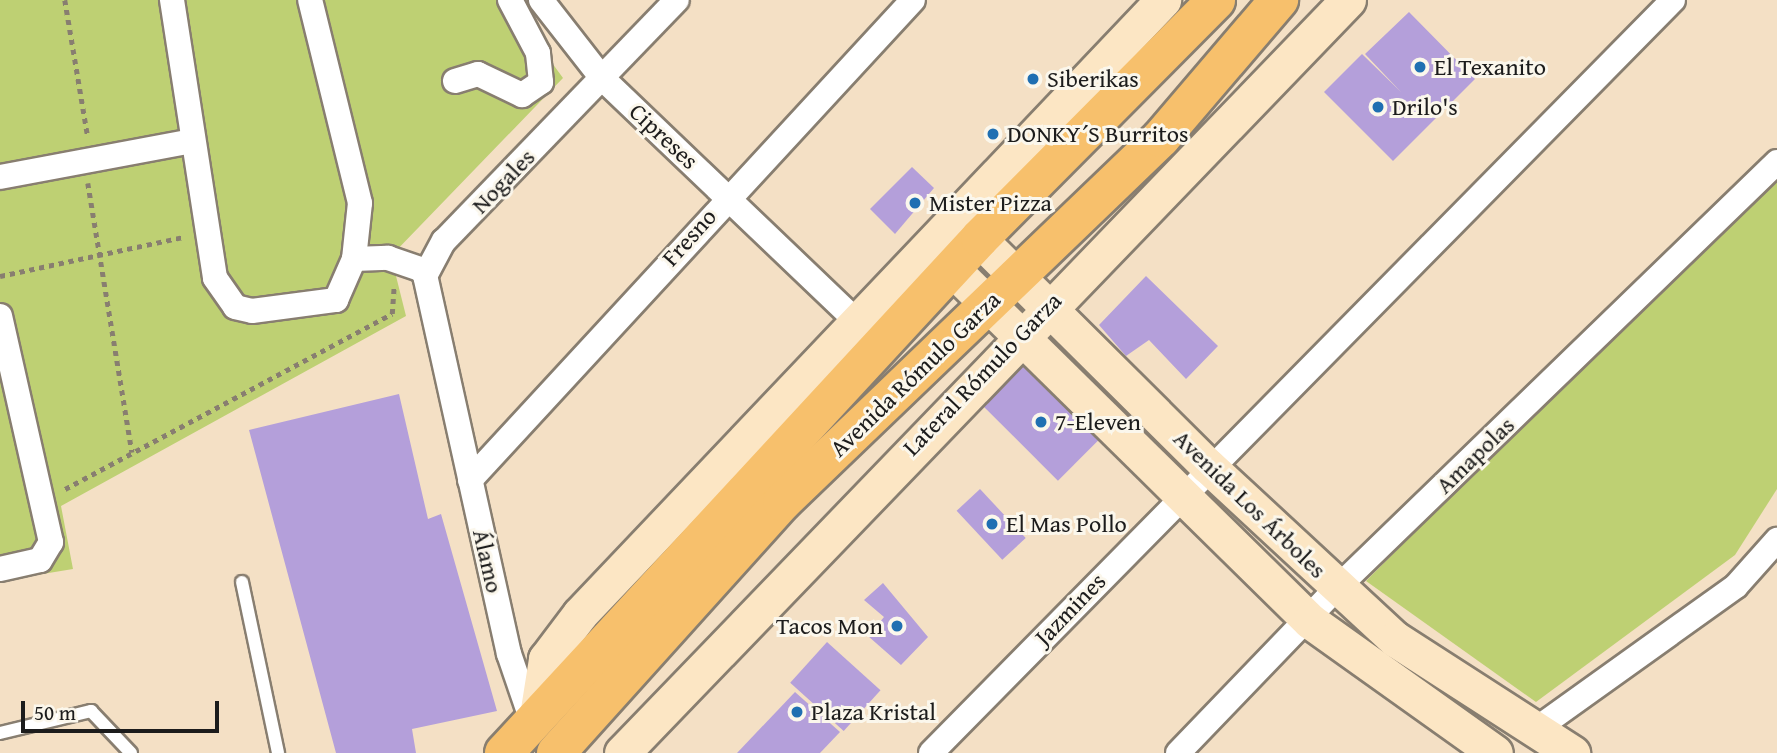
<!DOCTYPE html>
<html>
<head>
<meta charset="utf-8">
<style>
	body { margin:0 }
	#map { position:relative; width:1777px; height:753px; overflow:hidden; background:#f4e0c5; font-family:"Gentium Book Plus",serif }
	div>[style] { position:absolute }
	[style*='--x'] { left:calc(var(--x)*1px); top:calc(var(--y)*1px); width:calc(var(--w)*1px); rotate:calc(var(--a)*1deg) }
	.green>* { inset:0; background:#bed073 }
	.building>* { inset:0; background:#b49fda; transform-origin:0 0 }
	.path>* { height:4.5px; margin-top:-2.25px; transform-origin:0; background:repeating-linear-gradient(90deg,#887e70 0 5px,transparent 0 10px) }
	.roads { filter:drop-shadow(2px 0 #887e70) drop-shadow(-2px 0 #887e70) drop-shadow(0 2px #887e70) drop-shadow(0 -2px #887e70) }
	.lane>* { height:12px; margin:-6px; padding:0 6px; transform-origin:6px; border-radius:6px; background:#fff }
	.street>* { height:24px; margin:-12px; padding:0 12px; transform-origin:12px; border-radius:12px; background:#fff }
	.secondary>* { height:35px; margin:-17.5px; padding:0 17.5px; transform-origin:17.5px; border-radius:17.5px; background:#fce6c4 }
	.primary>* { height:38px; margin:-19px; padding:0 19px; transform-origin:19px; border-radius:19px; background:#f7c06c }
	.dots>* { width:19px; height:19px; translate:-50% -50%; box-sizing:border-box; border:4px solid #fbf7ec; border-radius:50% }
	span { translate:-50% -50%; white-space:nowrap; text-align:center; line-height:1.15; -webkit-text-stroke:6px #fbf7ec; paint-order:stroke }
	.poi-label { font-size:24px; color:#1c1c1c }
	.left { translate:0 -50%; text-align:left }
	.right { translate:-100% -50%; text-align:right }
	.street-label { font-size:24px; color:#1c1c1c }
	.scale { position:absolute; left:21px; top:701px; width:198px; height:32px; box-sizing:border-box; border:4px solid #1c1c1c; border-top:0; padding-left:9px; font-size:21px; line-height:24px; white-space:nowrap; color:#1c1c1c; -webkit-text-stroke:5px #fbf7ec; paint-order:stroke }
</style>
</head>
<body>
<div id="map">
	<div class="green">
		<i style="clip-path:polygon(0 0,506px 0,563px 78px,391px 256px,406px 316px,61px 506px,73px 569px,0 581px)"></i>
		<i style="clip-path:polygon(1777px 168px,1777px 489px,1735px 555px,1536px 702px,1366px 581px)"></i>
	</div>
	<div class="building">
		<i style="clip-path:polygon(1409px 12px,1475px 79px,1393px 161px,1324px 92px,1362px 54px,1401px 92px,1365px 54px)"></i>
		<i style="clip-path:polygon(912px 167px,934px 188px,895px 234px,870px 209px)"></i>
		<i style="clip-path:polygon(1146px 276px,1218px 346px,1186px 379px,1149px 340px,1126px 356px,1099px 325px)"></i>
		<i style="left:1024px;top:362px;width:108px;height:60px;rotate:45deg"></i>
		<i style="clip-path:polygon(399px 394px,428px 519px,441px 514px,497px 711px,412px 729px,416px 753px,336px 753px,249px 430px)"></i>
		<i style="left:980px;top:489px;width:67px;height:32px;rotate:47deg"></i>
		<i style="clip-path:polygon(883px 583px,928px 637px,901px 665px,868px 636px,884px 617px,864px 600px)"></i>
		<i style="left:827px;top:642px;width:72px;height:55px;rotate:42deg"></i>
		<i style="clip-path:polygon(795px 692px,840px 732px,820px 753px,737px 753px)"></i>
	</div>
	<div class="path">
		<i style="--x:65;--y:0;--w:139;--a:80.5"></i>
		<i style="--x:88;--y:183;--w:273;--a:80.7"></i>
		<i style="--x:0;--y:276;--w:188;--a:-12"></i>
		<i style="--x:65;--y:489;--w:371;--a:-28.2"></i>
		<i style="--x:392;--y:314;--w:28;--a:-86"></i>
	</div>
	<div class="roads">
		<div class="lane">
			<i style="--x:242;--y:582;--w:175;--a:78.1"></i>
			<i style="--x:0;--y:733;--w:94;--a:-13.6"></i>
			<i style="--x:91;--y:711;--w:58;--a:46.4"></i>
		</div>
		<div class="street">
			<i style="--x:172;--y:0;--w:281;--a:81.2"></i>
			<i style="--x:215;--y:278;--w:35;--a:55"></i>
			<i style="--x:235;--y:307;--w:17;--a:13"></i>
			<i style="--x:252;--y:311;--w:85;--a:-7.5"></i>
			<i style="--x:336;--y:300;--w:45;--a:-66.3"></i>
			<i style="--x:354;--y:259;--w:56;--a:-83.9"></i>
			<i style="--x:360;--y:203;--w:209;--a:-103.8"></i>
			<i style="--x:541;--y:0;--w:99;--a:52"></i>
			<i style="--x:602;--y:78;--w:353;--a:43.7"></i>
			<i style="--x:455;--y:81;--w:24;--a:-17"></i>
			<i style="--x:478;--y:74;--w:49;--a:25.5"></i>
			<i style="--x:522;--y:95;--w:23;--a:-34"></i>
			<i style="--x:541;--y:82;--w:29;--a:-96"></i>
			<i style="--x:538;--y:53;--w:60;--a:-117.8"></i>
			<i style="--x:0;--y:177;--w:196;--a:-10.6"></i>
			<i style="--x:354;--y:259;--w:34;--a:-2"></i>
			<i style="--x:388;--y:258;--w:40;--a:18.9"></i>
			<i style="--x:0;--y:316;--w:232;--a:77.3"></i>
			<i style="--x:51;--y:542;--w:21;--a:121"></i>
			<i style="--x:40;--y:560;--w:41;--a:167.3"></i>
			<i style="--x:470;--y:480;--w:653;--a:-47.3"></i>
			<i style="--x:532;--y:721;--w:71;--a:-108.9"></i>
			<i style="--x:509;--y:654;--w:387;--a:-102.5"></i>
			<i style="--x:425;--y:276;--w:40;--a:-62"></i>
			<i style="--x:444;--y:241;--w:335;--a:-46"></i>
			<i style="--x:1535;--y:730;--w:247;--a:-35.6"></i>
			<i style="--x:1736;--y:586;--w:62;--a:-48.3"></i>
			<i style="--x:931;--y:753;--w:1057;--a:-45.42"></i>
			<i style="--x:1178;--y:753;--w:231;--a:-46.1"></i>
			<i style="--x:1338;--y:587;--w:611;--a:-44.07"></i>
		</div>
		<div class="secondary">
			<i style="--x:959;--y:219;--w:351;--a:44.8"></i>
			<i style="--x:1208;--y:466;--w:255;--a:42.8"></i>
			<i style="--x:1395;--y:639;--w:211;--a:32.8"></i>
			<i style="--x:933;--y:250;--w:529;--a:44.54"></i>
			<i style="--x:1310;--y:621;--w:227;--a:35.5"></i>
			<i style="--x:537;--y:716;--w:58;--a:-81"></i>
			<i style="--x:546;--y:659;--w:56;--a:-52.9"></i>
			<i style="--x:580;--y:614;--w:847;--a:-46.48"></i>
			<i style="--x:622;--y:753;--w:1046;--a:-46.05"></i>
		</div>
		<div class="primary">
			<i style="--x:504;--y:753;--w:701;--a:-47.25"></i>
			<i style="--x:980;--y:238;--w:335;--a:-45.2"></i>
			<i style="--x:556;--y:753;--w:338;--a:-48"></i>
			<i style="--x:782;--y:502;--w:525;--a:-43.84"></i>
			<i style="--x:1161;--y:138;--w:182;--a:-49.5"></i>
		</div>
	</div>
	<div class="dots">
		<i style="left:1420px;top:67px;background:#1f6fb2"></i>
		<i style="left:1033px;top:79px;background:#1f6fb2"></i>
		<i style="left:1378px;top:107px;background:#1f6fb2"></i>
		<i style="left:993px;top:134px;background:#1f6fb2"></i>
		<i style="left:915px;top:203px;background:#1f6fb2"></i>
		<i style="left:1041px;top:422px;background:#1f6fb2"></i>
		<i style="left:992px;top:524px;background:#1f6fb2"></i>
		<i style="left:897px;top:626px;background:#1f6fb2"></i>
		<i style="left:797px;top:712px;background:#1f6fb2"></i>
	</div>
	<div class="poi-label">
		<span class="left" style="left:1434px;top:67px">El Texanito</span>
		<span class="left" style="left:1047px;top:79px">Siberikas</span>
		<span class="left" style="left:1392px;top:107px">Drilo's</span>
		<span class="left" style="left:1007px;top:134px">DONKY´S Burritos</span>
		<span class="left" style="left:929px;top:203px">Mister Pizza</span>
		<span class="left" style="left:1055px;top:422px">7-Eleven</span>
		<span class="left" style="left:1006px;top:524px">El Mas Pollo</span>
		<span class="right" style="left:883px;top:626px">Tacos Mon</span>
		<span class="left" style="left:811px;top:712px">Plaza Kristal</span>
	</div>
	<div class="street-label">
		<span style="left:664px;top:136px;rotate:43deg">Cipreses</span>
		<span style="left:503px;top:181px;rotate:-46deg">Nogales</span>
		<span style="left:689px;top:237px;rotate:-48deg">Fresno</span>
		<span style="left:915px;top:374px;rotate:-44deg">Avenida Rómulo Garza</span>
		<span style="left:982px;top:374px;rotate:-46deg">Lateral Rómulo Garza</span>
		<span style="left:1475px;top:455px;rotate:-44deg">Amapolas</span>
		<span style="left:1250px;top:504px;rotate:44deg">Avenida Los Árboles</span>
		<span style="left:488px;top:561px;rotate:77deg">Álamo</span>
		<span style="left:1070px;top:609px;rotate:-46deg">Jazmines</span>
	</div>
	<div class="scale">50 m</div>
</div>
</body>
</html>
